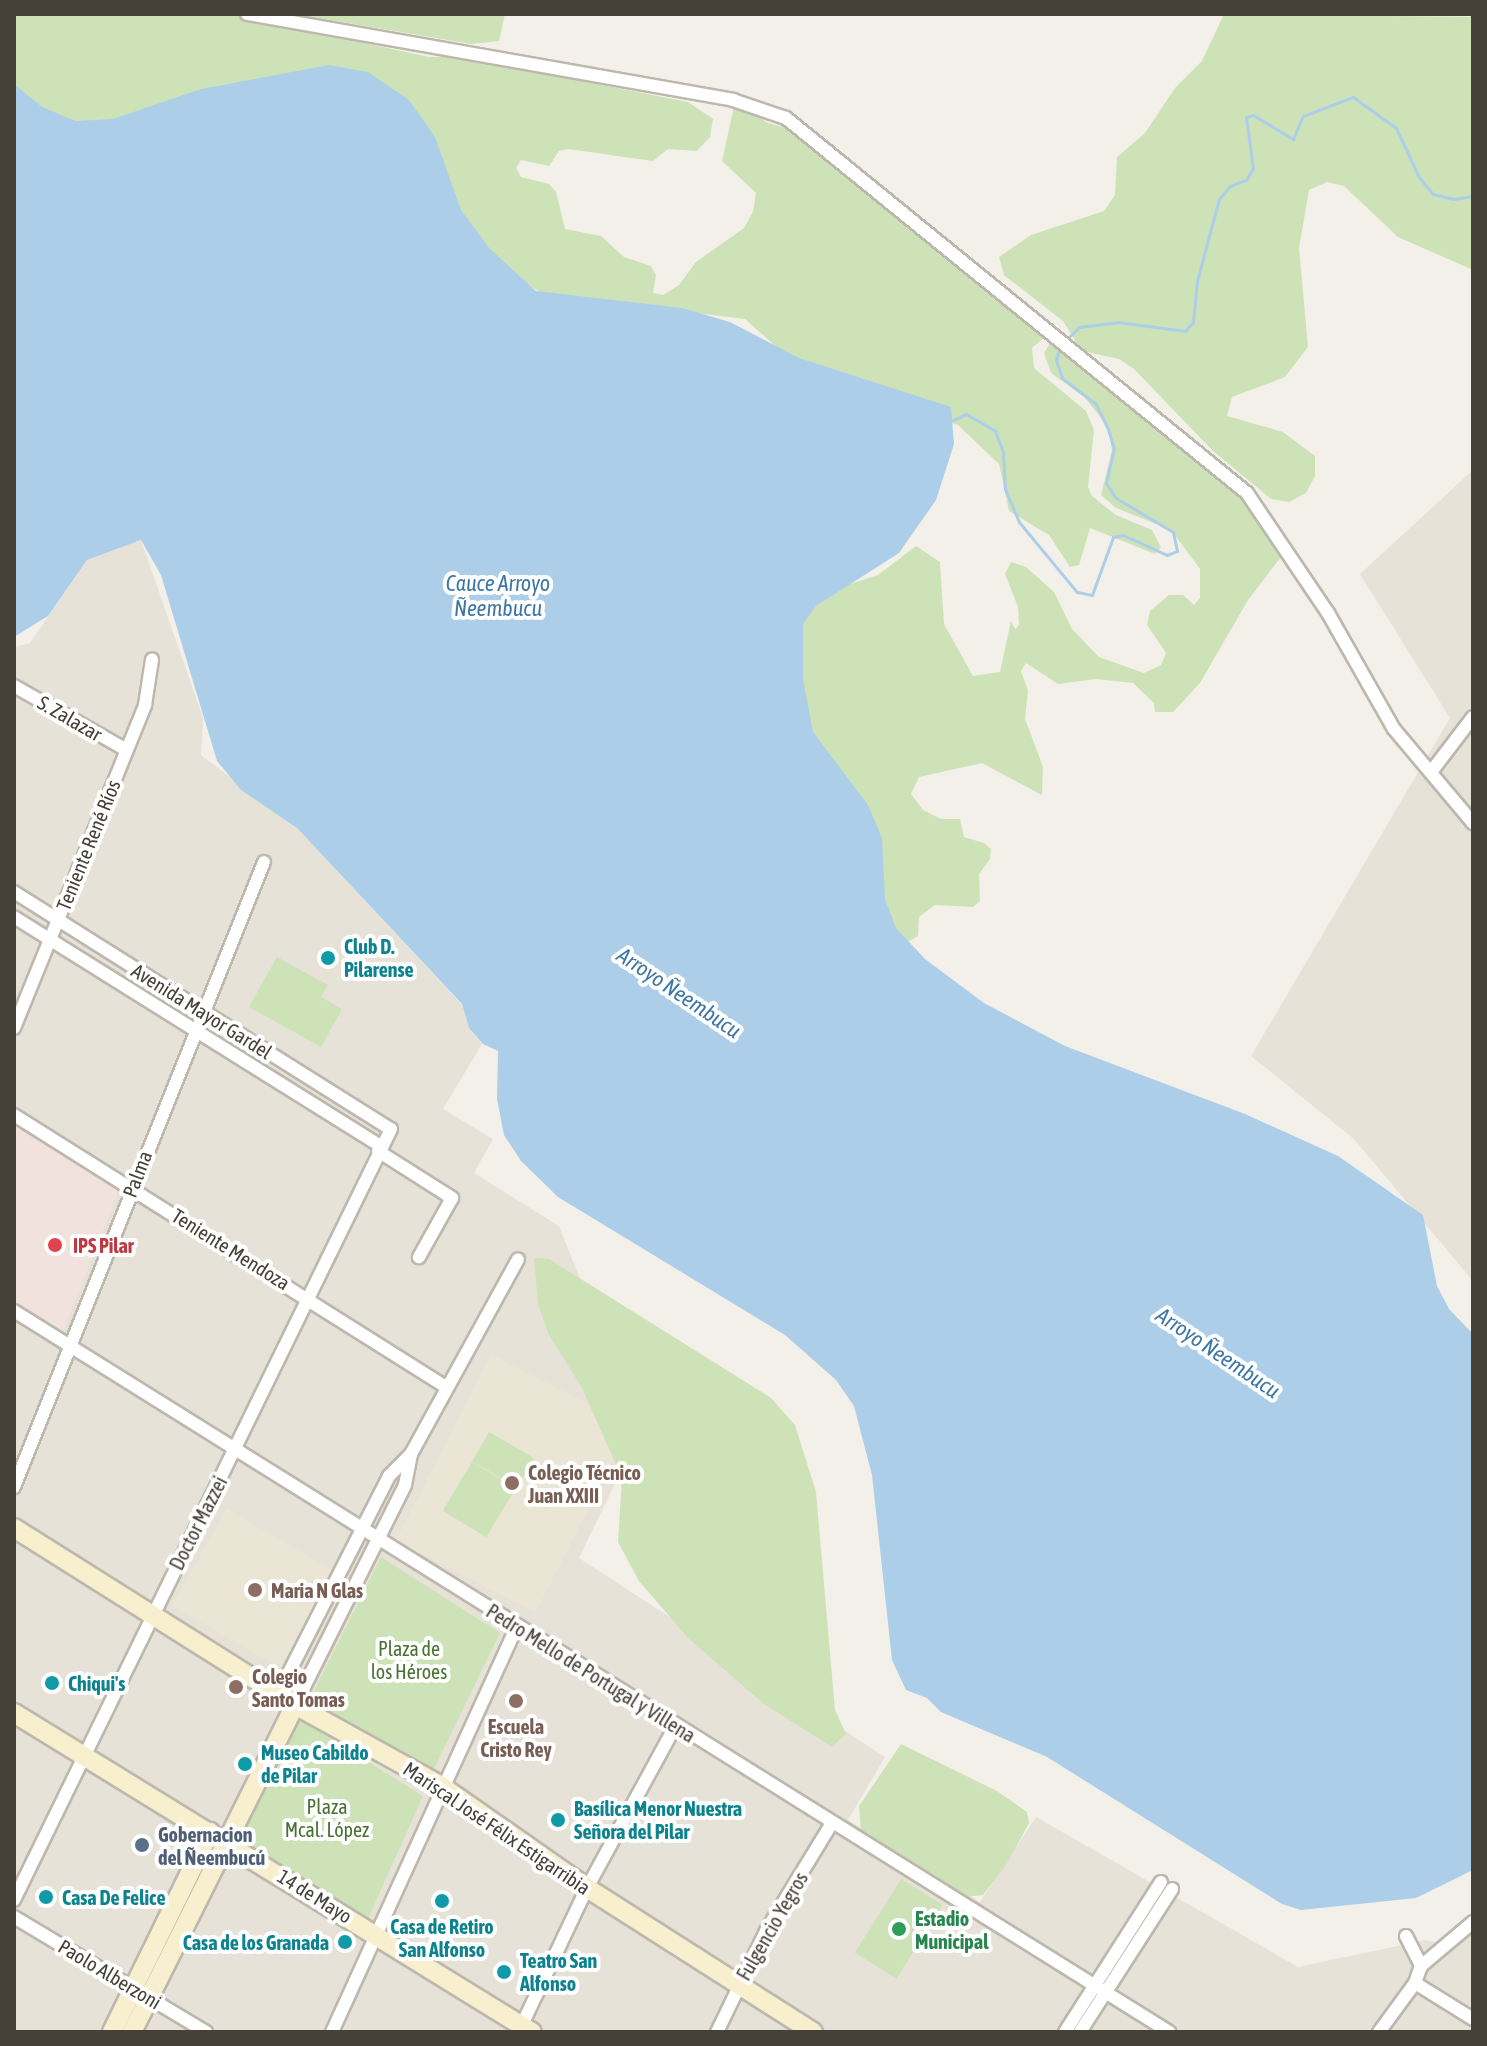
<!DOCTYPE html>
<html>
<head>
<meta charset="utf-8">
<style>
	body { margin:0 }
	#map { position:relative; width:1487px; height:2046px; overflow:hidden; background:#f3f0e9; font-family:"Asap Condensed",sans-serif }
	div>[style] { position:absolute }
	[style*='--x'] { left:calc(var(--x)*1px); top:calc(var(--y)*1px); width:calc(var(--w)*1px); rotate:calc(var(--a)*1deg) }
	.residential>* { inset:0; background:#e6e2d8 }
	.education>* { inset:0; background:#eae5d5; transform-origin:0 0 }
	.medical>* { inset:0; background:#f2e2de }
	.green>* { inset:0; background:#cde2b7; transform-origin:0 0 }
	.water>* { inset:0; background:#adcee8 }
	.stream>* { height:3px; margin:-1.5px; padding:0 1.5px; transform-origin:1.5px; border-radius:1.5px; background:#adcee8 }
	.roads { filter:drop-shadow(2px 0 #bdb8ad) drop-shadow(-2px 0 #bdb8ad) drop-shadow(0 2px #bdb8ad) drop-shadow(0 -2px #bdb8ad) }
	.street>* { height:12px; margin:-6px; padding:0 6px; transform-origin:6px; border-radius:6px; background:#fff }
	.secondary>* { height:18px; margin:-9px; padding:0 9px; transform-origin:9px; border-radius:9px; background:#f8efce }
	.dots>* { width:22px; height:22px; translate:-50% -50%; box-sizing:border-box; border:4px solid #fff; border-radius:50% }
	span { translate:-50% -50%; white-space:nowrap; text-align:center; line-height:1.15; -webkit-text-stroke:8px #fff; paint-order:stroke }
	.street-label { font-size:20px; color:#464138 }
	.culture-label { font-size:20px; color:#0d838f; font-weight:700 }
	.left { translate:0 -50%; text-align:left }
	.right { translate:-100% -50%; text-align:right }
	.health-label { font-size:20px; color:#be3a42; font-weight:700 }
	.education-label { font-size:20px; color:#785e54; font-weight:700 }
	.park-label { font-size:20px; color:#487132 }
	.service-label { font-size:20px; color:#4e5e75; font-weight:700 }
	.leisure-label { font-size:20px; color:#27864d; font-weight:700 }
	.water-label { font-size:22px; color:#3e77a5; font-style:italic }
	.frame { position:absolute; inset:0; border:16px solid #464138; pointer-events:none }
</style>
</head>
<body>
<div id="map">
	<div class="residential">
		<i style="clip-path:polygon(1473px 470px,1473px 1281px,1354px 1139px,1251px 1056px,1450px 718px,1360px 574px)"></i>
		<i style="clip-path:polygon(141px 540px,203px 718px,201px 755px,297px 828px,462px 1005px,469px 1028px,482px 1044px,443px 1109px,493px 1139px,474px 1173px,559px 1226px,629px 1402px,623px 1467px,579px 1558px,885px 1757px,848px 1820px,980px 1902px,1036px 1817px,1298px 1967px,1426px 1940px,1449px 1945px,1473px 1928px,1473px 2032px,14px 2032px,14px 647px,30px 643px,87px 560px)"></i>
	</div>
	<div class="education">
		<i style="left:491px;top:1354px;width:157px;height:210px;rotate:27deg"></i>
		<i style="left:227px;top:1509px;width:127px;height:111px;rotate:30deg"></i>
	</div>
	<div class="medical">
		<i style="clip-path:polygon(14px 1125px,119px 1190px,63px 1331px,14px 1300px)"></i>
	</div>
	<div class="green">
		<i style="clip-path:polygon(14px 14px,235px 15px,429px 57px,459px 57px,688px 102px,713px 119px,710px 137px,697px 151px,668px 149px,653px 161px,568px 149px,559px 151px,549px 166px,521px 160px,516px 168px,521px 177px,549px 184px,556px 192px,565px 229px,601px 236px,624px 257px,651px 266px,656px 275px,653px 293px,663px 295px,679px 285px,696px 262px,744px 228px,753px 212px,756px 193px,722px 161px,734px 107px,744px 107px,768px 123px,786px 128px,1046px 336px,1032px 348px,1034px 368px,1086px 411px,1094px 430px,1088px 487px,1092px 496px,1116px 515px,1152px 530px,1161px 547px,1155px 554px,1090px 528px,1079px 565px,1070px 567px,1049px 535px,1009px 511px,999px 464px,958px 425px,897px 405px,781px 351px,745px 319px,547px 295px,521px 282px,259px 80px,220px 85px,184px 119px,14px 130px)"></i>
		<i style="clip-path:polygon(296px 14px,505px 14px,499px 41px,471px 44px)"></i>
		<i style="clip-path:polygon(1224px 14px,1473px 17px,1473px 270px,1398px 237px,1344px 186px,1327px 182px,1309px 190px,1299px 248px,1308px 347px,1285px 377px,1232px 397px,1227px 416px,1283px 432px,1315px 456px,1315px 476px,1306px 493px,1289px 502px,1271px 499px,1213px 451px,1134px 369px,1119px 359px,1082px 351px,1063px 321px,1004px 275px,999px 257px,1031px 235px,1104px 211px,1115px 195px,1117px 157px,1145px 133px,1175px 88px,1202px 61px)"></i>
		<i style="clip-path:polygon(1052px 340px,1267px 515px,1291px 544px,1248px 600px,1200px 683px,1173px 712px,1155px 712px,1154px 703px,1133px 683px,1096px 679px,1058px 684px,1026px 663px,1021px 671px,1028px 691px,1025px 719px,1043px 767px,1042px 795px,982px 763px,919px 777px,911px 794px,923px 810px,941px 819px,960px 819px,964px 837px,984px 843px,991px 849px,990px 859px,979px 874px,980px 901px,973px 907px,935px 905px,919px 917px,918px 936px,902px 945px,786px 673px,797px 617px,844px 586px,878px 575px,916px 546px,940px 562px,944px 624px,973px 676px,1000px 672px,1011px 621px,1015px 629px,1019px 625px,1018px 607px,1005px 574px,1011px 562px,1026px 567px,1054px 592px,1072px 629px,1099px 657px,1144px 673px,1161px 665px,1166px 653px,1147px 625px,1150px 611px,1169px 595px,1183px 595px,1194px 605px,1200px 598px,1200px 569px,1171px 530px,1116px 508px,1101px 495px,1112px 450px,1108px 426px,1084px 397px,1051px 373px,1044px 353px)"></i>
		<i style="clip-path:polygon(277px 957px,328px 985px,321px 997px,342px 1009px,321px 1047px,249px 1007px)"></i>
		<i style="clip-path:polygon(534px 1258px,549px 1259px,771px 1398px,795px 1425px,816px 1492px,835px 1710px,846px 1734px,832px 1747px,764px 1704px,688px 1638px,639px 1581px,618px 1542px,622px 1478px,582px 1388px,548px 1333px,538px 1304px)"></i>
		<i style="left:489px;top:1432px;width:52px;height:34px;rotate:30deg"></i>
		<i style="left:472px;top:1462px;width:51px;height:57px;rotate:31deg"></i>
		<i style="clip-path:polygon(381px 1557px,500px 1633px,429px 1779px,307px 1705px)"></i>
		<i style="clip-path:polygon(298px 1718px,423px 1796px,366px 1923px,235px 1845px)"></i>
		<i style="clip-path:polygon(901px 1744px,997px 1791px,1027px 1812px,1029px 1823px,1006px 1865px,983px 1895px,964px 1897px,861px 1832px,859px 1806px)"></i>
		<i style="left:901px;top:1879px;width:49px;height:87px;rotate:32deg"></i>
	</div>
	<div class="water">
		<i style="clip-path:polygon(329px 65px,368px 72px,409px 100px,435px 137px,461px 210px,489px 248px,536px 291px,682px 308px,730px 322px,799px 358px,951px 407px,954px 444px,936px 500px,899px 553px,816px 606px,803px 624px,803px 679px,813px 732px,868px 805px,882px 838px,885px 899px,896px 928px,925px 959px,984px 1003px,1065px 1046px,1245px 1114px,1338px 1156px,1423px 1215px,1437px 1286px,1449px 1309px,1473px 1334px,1473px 1870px,1416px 1898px,1301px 1910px,1282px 1904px,1047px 1757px,941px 1712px,927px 1698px,906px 1690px,892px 1660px,872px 1475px,854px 1406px,836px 1380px,785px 1335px,558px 1197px,521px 1161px,504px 1135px,497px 1099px,498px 1051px,483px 1044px,469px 1028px,462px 1004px,297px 828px,241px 790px,217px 761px,161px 575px,141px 540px,87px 560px,48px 616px,14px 637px,14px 84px,42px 107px,76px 121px,113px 119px,201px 89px)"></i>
	</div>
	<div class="stream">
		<i style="--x:1066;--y:340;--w:18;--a:-45"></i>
		<i style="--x:1079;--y:327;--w:39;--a:-7"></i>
		<i style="--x:1118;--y:322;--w:68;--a:7.7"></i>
		<i style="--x:1185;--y:331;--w:12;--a:-48"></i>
		<i style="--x:1193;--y:322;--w:41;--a:-84.4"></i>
		<i style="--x:1197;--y:281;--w:85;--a:-75"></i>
		<i style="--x:1219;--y:199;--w:17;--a:-50"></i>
		<i style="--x:1230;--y:186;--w:17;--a:-21"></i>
		<i style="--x:1246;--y:180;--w:14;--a:-60"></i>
		<i style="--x:1253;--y:168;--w:51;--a:-97.8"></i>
		<i style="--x:1246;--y:117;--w:7;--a:-16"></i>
		<i style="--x:1253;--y:115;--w:47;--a:31"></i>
		<i style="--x:1293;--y:139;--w:25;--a:-67"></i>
		<i style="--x:1303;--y:116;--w:53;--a:-20.8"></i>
		<i style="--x:1353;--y:97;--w:53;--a:35.8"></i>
		<i style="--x:1396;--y:128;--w:54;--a:64.9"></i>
		<i style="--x:1419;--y:177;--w:22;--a:51"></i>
		<i style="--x:1433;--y:194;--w:21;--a:14"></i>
		<i style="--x:1453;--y:199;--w:20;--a:-9"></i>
		<i style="--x:949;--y:422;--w:19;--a:-25"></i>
		<i style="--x:966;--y:414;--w:34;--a:30"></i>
		<i style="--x:995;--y:431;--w:22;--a:69"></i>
		<i style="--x:1003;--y:452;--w:37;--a:87"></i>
		<i style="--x:1005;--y:489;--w:36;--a:67"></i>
		<i style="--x:1019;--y:522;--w:91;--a:50.4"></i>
		<i style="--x:1077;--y:592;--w:15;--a:11"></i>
		<i style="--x:1092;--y:595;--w:62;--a:-70.1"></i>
		<i style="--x:1113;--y:537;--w:10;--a:-11"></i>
		<i style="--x:1123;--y:535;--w:48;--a:24.4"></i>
		<i style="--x:1167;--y:555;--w:11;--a:-22"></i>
		<i style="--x:1177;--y:551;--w:19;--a:-102"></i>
		<i style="--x:1173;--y:532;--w:66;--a:-149.2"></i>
		<i style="--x:1116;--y:498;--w:18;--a:-124"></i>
		<i style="--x:1106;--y:483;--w:35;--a:-77"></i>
		<i style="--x:1114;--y:449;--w:21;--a:-107"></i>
		<i style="--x:1108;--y:429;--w:28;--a:-116"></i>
		<i style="--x:1096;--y:404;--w:43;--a:-142.6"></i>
		<i style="--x:1062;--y:378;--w:19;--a:-108"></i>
		<i style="--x:1056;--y:360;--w:16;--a:-75"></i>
	</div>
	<div class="roads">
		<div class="street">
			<i style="--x:247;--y:14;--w:494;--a:10"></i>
			<i style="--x:733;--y:100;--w:56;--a:18.8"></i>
			<i style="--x:786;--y:118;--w:594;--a:39.13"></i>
			<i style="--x:1247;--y:493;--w:145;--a:56"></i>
			<i style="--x:1328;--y:613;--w:133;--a:60.4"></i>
			<i style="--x:1394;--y:729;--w:123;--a:50"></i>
			<i style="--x:14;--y:686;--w:128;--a:29.6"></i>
			<i style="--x:1431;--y:772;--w:69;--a:-52.6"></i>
			<i style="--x:14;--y:892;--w:445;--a:32.2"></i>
			<i style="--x:391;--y:1129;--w:858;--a:116.06"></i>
			<i style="--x:14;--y:917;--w:433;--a:32"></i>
			<i style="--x:14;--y:1028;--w:349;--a:-67.9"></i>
			<i style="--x:145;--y:705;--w:46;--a:-81.2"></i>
			<i style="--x:14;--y:1115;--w:510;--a:32.2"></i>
			<i style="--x:378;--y:1151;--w:88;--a:32.4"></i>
			<i style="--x:452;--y:1198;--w:68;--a:119.2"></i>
			<i style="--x:14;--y:1311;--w:1362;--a:31.97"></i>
			<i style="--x:14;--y:1487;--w:673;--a:-68.2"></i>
			<i style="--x:278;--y:1694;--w:245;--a:-63"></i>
			<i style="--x:389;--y:1476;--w:31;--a:-45"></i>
			<i style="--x:295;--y:1705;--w:246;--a:-63.4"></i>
			<i style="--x:405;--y:1485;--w:32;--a:-79"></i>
			<i style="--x:411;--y:1454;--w:222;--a:-61.2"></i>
			<i style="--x:14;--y:1917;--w:224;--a:30.9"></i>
			<i style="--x:1406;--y:1936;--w:34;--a:63"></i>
			<i style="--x:1415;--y:1983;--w:68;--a:31.8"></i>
			<i style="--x:520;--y:2029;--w:156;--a:-64.6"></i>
			<i style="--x:587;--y:1888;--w:186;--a:-61.4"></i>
			<i style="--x:332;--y:2032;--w:446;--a:-65.5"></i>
			<i style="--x:717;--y:2032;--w:112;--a:-64.1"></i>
			<i style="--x:766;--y:1931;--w:127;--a:-58.6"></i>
			<i style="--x:1065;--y:2032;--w:178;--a:-57.4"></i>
			<i style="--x:1080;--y:2032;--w:170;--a:-57.2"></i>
			<i style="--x:1379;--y:2032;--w:61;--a:-53.7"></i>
			<i style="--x:1415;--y:1983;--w:18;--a:-71"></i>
			<i style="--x:1421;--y:1966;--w:68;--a:-40.2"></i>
		</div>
		<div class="secondary">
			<i style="--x:14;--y:1528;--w:332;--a:32.2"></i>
			<i style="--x:295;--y:1705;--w:166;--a:28.9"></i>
			<i style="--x:440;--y:1785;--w:179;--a:35"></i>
			<i style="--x:587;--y:1888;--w:268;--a:32.5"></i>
			<i style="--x:14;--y:1713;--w:608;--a:31.63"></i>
			<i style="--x:112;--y:2032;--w:223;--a:-63.9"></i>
			<i style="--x:132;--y:2032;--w:365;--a:-63.5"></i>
		</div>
	</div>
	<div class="dots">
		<i style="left:328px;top:958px;background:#0f9aa8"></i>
		<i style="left:55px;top:1245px;background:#e0444e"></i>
		<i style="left:512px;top:1483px;background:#8d6e63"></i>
		<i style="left:255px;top:1590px;background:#8d6e63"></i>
		<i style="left:52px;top:1683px;background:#0f9aa8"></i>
		<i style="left:236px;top:1687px;background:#8d6e63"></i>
		<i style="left:516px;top:1701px;background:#8d6e63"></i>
		<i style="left:245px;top:1764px;background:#0f9aa8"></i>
		<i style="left:558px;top:1820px;background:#0f9aa8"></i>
		<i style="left:142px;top:1845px;background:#5c6f8a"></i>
		<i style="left:46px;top:1897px;background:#0f9aa8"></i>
		<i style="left:442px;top:1901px;background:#0f9aa8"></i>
		<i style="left:899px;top:1929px;background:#2e9e5b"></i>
		<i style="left:345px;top:1942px;background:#0f9aa8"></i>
		<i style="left:504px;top:1972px;background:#0f9aa8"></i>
	</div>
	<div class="street-label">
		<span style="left:70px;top:718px;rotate:30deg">S. Zalazar</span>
		<span style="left:88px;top:845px;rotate:-68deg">Teniente René Ríos</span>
		<span style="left:202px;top:1011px;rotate:32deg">Avenida Mayor Gardel</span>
		<span style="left:137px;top:1174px;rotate:-69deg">Palma</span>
		<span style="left:231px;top:1249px;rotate:32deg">Teniente Mendoza</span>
		<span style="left:198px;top:1523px;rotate:-63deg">Doctor Mazzei</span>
		<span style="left:591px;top:1673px;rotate:32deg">Pedro Mello de Portugal y Villena</span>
		<span style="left:497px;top:1828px;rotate:34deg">Mariscal José Félix Estigarribia</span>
		<span style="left:315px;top:1896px;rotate:32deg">14 de Mayo</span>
		<span style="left:772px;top:1926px;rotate:-60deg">Fulgencio Yegros</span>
		<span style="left:110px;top:1974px;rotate:31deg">Paolo Alberzoni</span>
	</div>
	<div class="culture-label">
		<span class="left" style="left:344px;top:958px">Club D.<br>Pilarense</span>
		<span class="left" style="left:68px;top:1683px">Chiqui's</span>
		<span class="left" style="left:261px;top:1764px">Museo Cabildo<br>de Pilar</span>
		<span class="left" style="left:574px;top:1820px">Basílica Menor Nuestra<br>Señora del Pilar</span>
		<span class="left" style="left:62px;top:1897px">Casa De Felice</span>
		<span style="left:442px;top:1938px">Casa de Retiro<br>San Alfonso</span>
		<span class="right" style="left:329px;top:1942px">Casa de los Granada</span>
		<span class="left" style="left:520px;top:1972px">Teatro San<br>Alfonso</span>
	</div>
	<div class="health-label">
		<span class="left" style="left:73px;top:1245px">IPS Pilar</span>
	</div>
	<div class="education-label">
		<span class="left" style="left:528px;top:1484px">Colegio Técnico<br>Juan XXIII</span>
		<span class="left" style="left:271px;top:1590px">Maria N Glas</span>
		<span class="left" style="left:252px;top:1688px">Colegio<br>Santo Tomas</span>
		<span style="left:516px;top:1738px">Escuela<br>Cristo Rey</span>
	</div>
	<div class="park-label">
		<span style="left:409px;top:1660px">Plaza de<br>los Héroes</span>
		<span style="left:327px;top:1818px">Plaza<br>Mcal. López</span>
	</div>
	<div class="service-label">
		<span class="left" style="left:158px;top:1846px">Gobernacion<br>del Ñeembucú</span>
	</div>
	<div class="leisure-label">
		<span class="left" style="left:915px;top:1930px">Estadio<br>Municipal</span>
	</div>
	<div class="water-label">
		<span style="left:498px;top:596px">Cauce Arroyo<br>Ñeembucu</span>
		<span style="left:679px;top:993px;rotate:34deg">Arroyo Ñeembucu</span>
		<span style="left:1218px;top:1353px;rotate:34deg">Arroyo Ñeembucu</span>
	</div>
	<div class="frame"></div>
</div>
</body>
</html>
